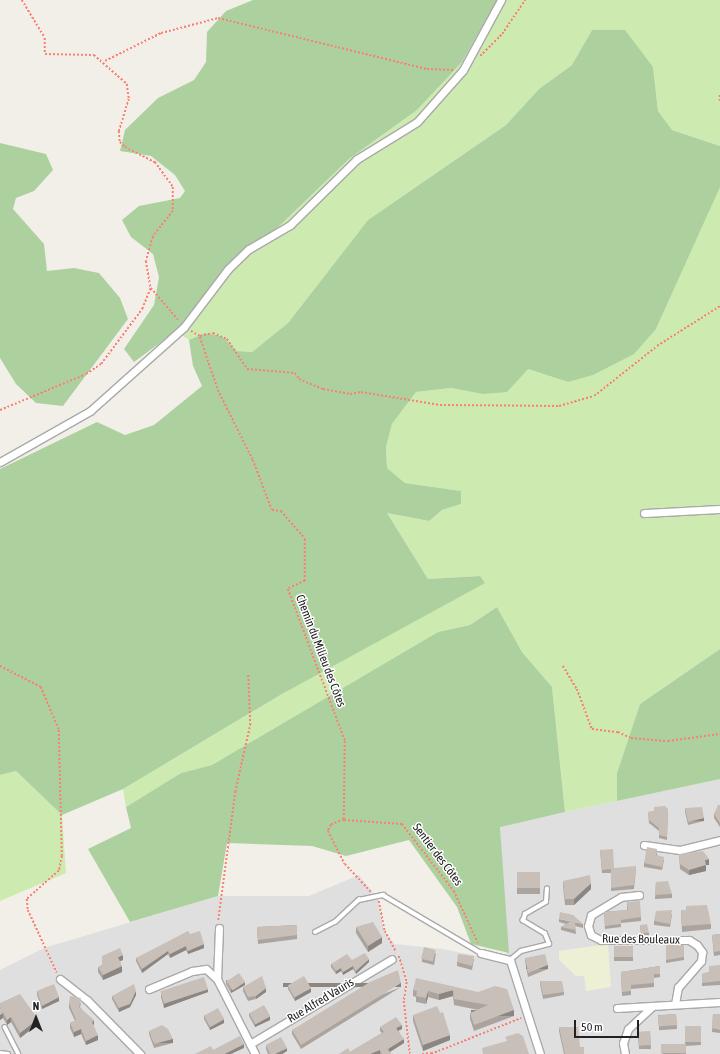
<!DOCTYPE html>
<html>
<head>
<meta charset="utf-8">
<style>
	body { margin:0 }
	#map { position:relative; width:720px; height:1054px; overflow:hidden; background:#f2efe9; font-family:"Asap Condensed",sans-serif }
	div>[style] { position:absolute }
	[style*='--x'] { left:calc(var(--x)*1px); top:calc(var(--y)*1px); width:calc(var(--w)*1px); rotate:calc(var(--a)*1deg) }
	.residential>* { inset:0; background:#e0dfdf }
	.farmland>* { inset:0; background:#eef0d5 }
	.grass>* { inset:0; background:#cdebb0 }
	.forest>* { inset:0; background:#add19e }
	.path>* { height:1.5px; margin-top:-0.75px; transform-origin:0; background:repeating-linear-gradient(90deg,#fa8072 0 2px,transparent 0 4px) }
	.roads { filter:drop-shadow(1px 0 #a9a9a9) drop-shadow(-1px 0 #a9a9a9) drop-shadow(0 1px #a9a9a9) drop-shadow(0 -1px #a9a9a9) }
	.lane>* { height:3.5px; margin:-1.75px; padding:0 1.75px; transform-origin:1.75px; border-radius:1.75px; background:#fff }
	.street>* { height:7px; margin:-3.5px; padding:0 3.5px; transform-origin:3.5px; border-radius:3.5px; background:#fff }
	.wall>* { inset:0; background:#aba49e; transform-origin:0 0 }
	.shaded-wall>* { inset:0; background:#8b8681; transform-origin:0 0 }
	.building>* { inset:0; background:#c7bfb8; transform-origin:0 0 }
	span { translate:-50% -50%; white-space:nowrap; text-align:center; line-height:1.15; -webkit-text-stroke:3px #fff; paint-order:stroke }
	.street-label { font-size:12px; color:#222 }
	.north { position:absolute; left:16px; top:998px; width:40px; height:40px; -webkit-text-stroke:3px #fff; paint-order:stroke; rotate:0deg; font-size:11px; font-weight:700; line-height:16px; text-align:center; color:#222 }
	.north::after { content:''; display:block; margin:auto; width:14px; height:18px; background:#222; clip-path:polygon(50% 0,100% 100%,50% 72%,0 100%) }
	.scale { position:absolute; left:574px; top:1020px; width:65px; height:18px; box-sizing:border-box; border:2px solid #222; border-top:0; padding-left:5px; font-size:12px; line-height:14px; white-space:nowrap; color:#222; -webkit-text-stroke:3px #fff; paint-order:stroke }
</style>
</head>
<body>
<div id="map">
	<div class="residential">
		<i style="clip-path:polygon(720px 779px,720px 1054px,0 1054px,0 970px,44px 948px,218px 896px,309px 896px,359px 875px,378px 899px,384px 932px,395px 944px,443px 949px,507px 962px,500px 826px)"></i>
	</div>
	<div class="farmland">
		<i style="clip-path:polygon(608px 944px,611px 987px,586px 991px,584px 976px,576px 976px,559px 960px,559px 951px)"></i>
	</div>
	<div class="grass">
		<i style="clip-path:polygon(497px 0,720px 0,720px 146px,672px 130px,658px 111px,653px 67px,592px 30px,572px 65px,539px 89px,506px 125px,368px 220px,288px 323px,252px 352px,237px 351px,222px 336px,205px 333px,189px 340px,176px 331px,237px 255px,274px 231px,349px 159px,417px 110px,462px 62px)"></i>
		<i style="clip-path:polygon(720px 186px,720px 649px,640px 704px,617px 773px,617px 801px,565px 812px,552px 687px,522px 652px,497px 607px,470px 625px,438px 632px,212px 765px,181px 773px,126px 807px,123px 789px,480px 576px,428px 579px,387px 513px,428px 521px,442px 510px,461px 504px,461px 491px,405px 483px,387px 468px,386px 447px,392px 424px,416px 392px,451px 388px,483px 394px,528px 369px,568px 382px,656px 329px)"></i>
		<i style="clip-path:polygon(16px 771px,62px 815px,66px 873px,0 901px,0 775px)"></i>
	</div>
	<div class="forest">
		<i style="clip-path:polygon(253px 0,497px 0,462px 62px,417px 110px,349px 159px,274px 231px,237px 255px,211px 290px,193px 325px,176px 331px,134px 362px,124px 349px,154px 305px,159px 277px,153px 254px,131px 237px,122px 220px,139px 206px,180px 198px,185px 191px,175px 175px,151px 156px,120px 151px,125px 130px,158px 98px,194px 80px,206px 62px,207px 32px,226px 11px)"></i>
		<i style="clip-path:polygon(592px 30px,625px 30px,653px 67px,658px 111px,672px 130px,720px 146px,720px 187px,656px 329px,634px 354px,593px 375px,568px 382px,528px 369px,507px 392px,483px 394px,451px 388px,416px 392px,392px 424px,386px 447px,387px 468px,405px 483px,461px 491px,461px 504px,442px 510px,429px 521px,387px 513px,428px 579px,480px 576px,485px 583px,282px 694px,123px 789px,62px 815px,16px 771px,0 775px,0 469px,97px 422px,125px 435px,154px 425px,202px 386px,193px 366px,189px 340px,205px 333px,222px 336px,237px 351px,252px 352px,288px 323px,368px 220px,506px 125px,539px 89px,572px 65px)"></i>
		<i style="clip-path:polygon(0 143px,46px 154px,53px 170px,34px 191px,16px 198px,13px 209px,44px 244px,47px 271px,74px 268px,99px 273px,120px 298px,128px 319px,63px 406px,36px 403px,16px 384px,0 358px)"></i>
		<i style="clip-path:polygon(497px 607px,522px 652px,552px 687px,565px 812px,500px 827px,509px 953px,471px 944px,457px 907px,409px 840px,346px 856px,312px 846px,227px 843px,218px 896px,130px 922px,88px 849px,131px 828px,126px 807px,181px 773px,212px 765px,438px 632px,470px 625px)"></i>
		<i style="clip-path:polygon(720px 649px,720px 779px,617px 801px,617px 773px,640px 704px)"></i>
	</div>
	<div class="path">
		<i style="--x:22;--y:0;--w:44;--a:58.8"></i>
		<i style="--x:45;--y:38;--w:16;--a:90"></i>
		<i style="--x:45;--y:54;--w:49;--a:1.2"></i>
		<i style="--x:94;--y:55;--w:44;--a:41.3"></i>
		<i style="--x:127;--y:84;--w:15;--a:82"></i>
		<i style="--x:129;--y:99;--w:34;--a:107"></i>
		<i style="--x:119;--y:131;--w:11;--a:85"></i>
		<i style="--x:120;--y:142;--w:7;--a:45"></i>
		<i style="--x:125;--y:147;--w:34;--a:27"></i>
		<i style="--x:155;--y:162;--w:31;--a:54"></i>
		<i style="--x:173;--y:187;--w:24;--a:90"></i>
		<i style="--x:173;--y:211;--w:33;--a:128"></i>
		<i style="--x:153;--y:237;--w:25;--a:106"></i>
		<i style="--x:146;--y:261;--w:27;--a:80"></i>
		<i style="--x:151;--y:288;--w:43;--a:49.7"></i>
		<i style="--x:480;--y:56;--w:31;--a:-45"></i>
		<i style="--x:502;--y:34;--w:41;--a:-55.9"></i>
		<i style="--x:105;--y:61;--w:63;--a:-26.6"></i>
		<i style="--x:161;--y:33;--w:59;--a:-14.7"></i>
		<i style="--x:218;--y:18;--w:215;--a:13.7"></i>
		<i style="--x:427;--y:69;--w:27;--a:2"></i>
		<i style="--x:720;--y:95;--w:6;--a:90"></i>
		<i style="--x:191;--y:331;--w:10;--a:29"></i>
		<i style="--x:200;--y:336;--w:13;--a:-13"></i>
		<i style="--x:213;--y:333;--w:15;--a:23"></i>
		<i style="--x:227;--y:339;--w:36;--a:56"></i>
		<i style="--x:247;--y:369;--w:48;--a:4.8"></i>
		<i style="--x:295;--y:373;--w:7;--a:56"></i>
		<i style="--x:299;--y:379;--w:26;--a:23"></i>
		<i style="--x:323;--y:389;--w:27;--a:10"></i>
		<i style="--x:350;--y:394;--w:11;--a:-10"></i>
		<i style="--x:361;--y:392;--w:80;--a:9.3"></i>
		<i style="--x:440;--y:405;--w:119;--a:0.5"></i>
		<i style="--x:559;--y:406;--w:36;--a:-16"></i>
		<i style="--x:594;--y:396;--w:80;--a:-38.4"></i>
		<i style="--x:657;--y:346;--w:75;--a:-32.4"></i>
		<i style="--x:200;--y:337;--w:56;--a:71.2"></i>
		<i style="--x:218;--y:390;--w:78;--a:63.4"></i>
		<i style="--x:253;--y:460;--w:53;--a:69.2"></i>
		<i style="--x:272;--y:510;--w:9;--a:6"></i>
		<i style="--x:281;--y:511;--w:37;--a:49"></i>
		<i style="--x:305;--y:539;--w:42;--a:90"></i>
		<i style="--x:305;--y:581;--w:19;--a:155"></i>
		<i style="--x:288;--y:589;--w:162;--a:69.4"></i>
		<i style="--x:345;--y:741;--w:79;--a:90.7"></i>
		<i style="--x:0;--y:410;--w:93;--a:-22.7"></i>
		<i style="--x:86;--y:374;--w:18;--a:-34"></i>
		<i style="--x:101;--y:364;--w:69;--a:-53.3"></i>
		<i style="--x:142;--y:309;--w:22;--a:-68"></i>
		<i style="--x:0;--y:666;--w:46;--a:27.1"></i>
		<i style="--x:41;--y:687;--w:47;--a:67.3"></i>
		<i style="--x:59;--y:730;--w:126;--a:88.6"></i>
		<i style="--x:62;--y:856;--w:15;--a:101"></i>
		<i style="--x:59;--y:871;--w:43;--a:138.8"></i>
		<i style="--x:27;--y:899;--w:11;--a:85"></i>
		<i style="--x:28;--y:910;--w:69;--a:65.3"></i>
		<i style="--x:563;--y:666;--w:27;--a:59"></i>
		<i style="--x:577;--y:689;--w:43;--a:69.4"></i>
		<i style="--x:592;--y:729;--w:26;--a:7"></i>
		<i style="--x:618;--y:732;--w:14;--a:25"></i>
		<i style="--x:631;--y:738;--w:37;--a:5"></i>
		<i style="--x:668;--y:741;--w:52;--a:-7.7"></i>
		<i style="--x:344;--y:820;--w:14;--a:159"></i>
		<i style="--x:331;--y:825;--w:7;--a:117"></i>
		<i style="--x:328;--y:831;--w:37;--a:63"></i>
		<i style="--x:345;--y:864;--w:38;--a:47"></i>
		<i style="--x:344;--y:820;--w:58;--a:3.9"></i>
		<i style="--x:402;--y:824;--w:85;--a:52.2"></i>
		<i style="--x:454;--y:891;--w:57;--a:65.2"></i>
		<i style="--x:379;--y:901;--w:31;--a:79"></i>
		<i style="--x:385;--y:931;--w:24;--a:62"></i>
		<i style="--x:218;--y:920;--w:129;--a:-82.4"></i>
		<i style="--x:235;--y:792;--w:69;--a:-77.4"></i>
		<i style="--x:250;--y:725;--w:50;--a:-92.3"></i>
		<i style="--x:399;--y:956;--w:27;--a:73"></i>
		<i style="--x:407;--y:982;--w:19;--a:99"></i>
		<i style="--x:404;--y:1001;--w:53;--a:83.5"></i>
		<i style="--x:422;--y:1054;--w:10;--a:-6"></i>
		<i style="--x:431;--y:1054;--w:97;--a:-21.8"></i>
	</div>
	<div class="roads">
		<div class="lane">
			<i style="--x:315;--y:932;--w:22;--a:-27"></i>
			<i style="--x:335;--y:922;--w:33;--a:-43"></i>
			<i style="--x:359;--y:900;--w:25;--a:-12"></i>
			<i style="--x:383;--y:895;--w:114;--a:30.6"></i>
			<i style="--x:510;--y:960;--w:14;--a:-39"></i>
			<i style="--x:521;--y:951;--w:29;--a:-14"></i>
			<i style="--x:549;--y:944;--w:11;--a:-112"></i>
			<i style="--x:545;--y:934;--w:26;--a:-149"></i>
			<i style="--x:523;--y:921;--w:7;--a:-74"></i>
			<i style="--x:525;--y:914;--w:24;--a:-30"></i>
			<i style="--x:546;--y:902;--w:13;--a:-86"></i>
			<i style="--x:5;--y:1027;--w:30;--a:63"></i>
			<i style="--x:0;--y:1053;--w:8;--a:7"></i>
		</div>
		<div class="street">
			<i style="--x:0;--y:462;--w:103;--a:-29.5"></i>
			<i style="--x:90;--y:411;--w:126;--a:-41.8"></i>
			<i style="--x:184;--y:327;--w:73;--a:-52.8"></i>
			<i style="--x:228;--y:269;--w:29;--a:-44"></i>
			<i style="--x:249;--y:249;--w:48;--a:-30.3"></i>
			<i style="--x:290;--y:225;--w:94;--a:-44.6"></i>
			<i style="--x:357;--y:159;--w:70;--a:-31.7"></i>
			<i style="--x:417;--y:122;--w:69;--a:-48.5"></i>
			<i style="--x:463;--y:70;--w:80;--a:-61.5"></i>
			<i style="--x:644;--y:513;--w:76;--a:-3"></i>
			<i style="--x:644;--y:845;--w:36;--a:8"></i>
			<i style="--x:680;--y:850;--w:41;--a:-14"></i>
			<i style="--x:639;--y:895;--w:18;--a:174"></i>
			<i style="--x:621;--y:897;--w:35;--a:149"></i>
			<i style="--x:591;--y:915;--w:11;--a:105"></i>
			<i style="--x:588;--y:926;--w:9;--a:72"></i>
			<i style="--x:591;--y:935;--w:11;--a:27"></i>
			<i style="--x:601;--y:940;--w:88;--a:0"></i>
			<i style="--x:689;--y:940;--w:9;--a:32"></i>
			<i style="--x:697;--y:945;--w:9;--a:54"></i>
			<i style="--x:702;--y:952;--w:9;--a:96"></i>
			<i style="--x:701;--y:961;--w:35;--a:131"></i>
			<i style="--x:678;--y:987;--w:17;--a:100"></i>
			<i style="--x:219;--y:928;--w:51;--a:92.2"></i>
			<i style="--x:217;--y:979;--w:84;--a:63.1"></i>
			<i style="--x:481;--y:953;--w:30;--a:14"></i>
			<i style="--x:510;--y:960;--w:99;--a:72.3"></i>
			<i style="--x:60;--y:979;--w:34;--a:38"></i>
			<i style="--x:87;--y:1000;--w:76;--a:45.5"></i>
			<i style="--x:149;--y:989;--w:47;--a:-22.7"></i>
			<i style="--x:192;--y:971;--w:14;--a:-8"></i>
			<i style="--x:206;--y:969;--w:15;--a:42"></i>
			<i style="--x:617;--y:1008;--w:103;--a:-3.3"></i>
			<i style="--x:250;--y:1044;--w:165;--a:-30.9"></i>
			<i style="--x:625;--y:1054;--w:11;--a:-100"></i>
			<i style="--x:623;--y:1043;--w:15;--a:-70"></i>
			<i style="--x:628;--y:1029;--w:33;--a:-43"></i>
		</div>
	</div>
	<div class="wall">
		<i style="clip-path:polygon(720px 805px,720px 827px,714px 818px,714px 814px)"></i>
		<i style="clip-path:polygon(685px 808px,704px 821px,688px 825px,685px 812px)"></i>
		<i style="clip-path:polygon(668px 809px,667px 840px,659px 838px,659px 831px,649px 823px,648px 812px)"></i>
		<i style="clip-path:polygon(600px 850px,614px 868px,636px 869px,634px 889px,611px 891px,611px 873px,602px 873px)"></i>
		<i style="clip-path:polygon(657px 852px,657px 855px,664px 860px,662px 870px,644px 867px,644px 863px)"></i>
		<i style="clip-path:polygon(679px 854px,709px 865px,706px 865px,706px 871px,689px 875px,680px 869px)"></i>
		<i style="left:517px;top:872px;width:23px;height:22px"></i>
		<i style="clip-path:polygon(563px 881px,591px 889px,574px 905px,565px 905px,563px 886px)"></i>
		<i style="clip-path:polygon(656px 882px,672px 894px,672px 898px,655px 899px)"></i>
		<i style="clip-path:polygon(627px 902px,641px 917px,641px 921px,621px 923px,621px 927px,605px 929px,604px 912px,627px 910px)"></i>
		<i style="clip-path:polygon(681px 910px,711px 924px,711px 929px,682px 932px)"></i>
		<i style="clip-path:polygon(672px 914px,670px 927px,654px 925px,654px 921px)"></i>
		<i style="clip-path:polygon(559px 919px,583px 924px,583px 928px,575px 926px,576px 934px,561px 930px,561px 927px,566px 924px,559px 922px)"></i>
		<i style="clip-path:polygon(297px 925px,297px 939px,258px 944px,257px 927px)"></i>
		<i style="clip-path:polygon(640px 925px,649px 933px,649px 935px,641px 935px)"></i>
		<i style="clip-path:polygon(356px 927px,382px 943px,368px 952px,356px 933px)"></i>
		<i style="clip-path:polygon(190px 934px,204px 948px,188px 954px,186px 950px,170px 958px,168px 954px,142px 973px,136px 961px,136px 958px)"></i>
		<i style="clip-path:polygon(720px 934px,720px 955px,714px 956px,712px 935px)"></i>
		<i style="clip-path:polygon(666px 945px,684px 945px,684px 960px,666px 963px)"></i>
		<i style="left:614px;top:946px;width:19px;height:15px"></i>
		<i style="clip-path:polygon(436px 953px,434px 965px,422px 962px,422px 959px)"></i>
		<i style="clip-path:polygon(102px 956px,123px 960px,120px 961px,122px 972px,103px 980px,98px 972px,98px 967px,102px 965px)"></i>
		<i style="clip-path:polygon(525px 958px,548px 969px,528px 977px,525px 961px)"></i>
		<i style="clip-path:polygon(474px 959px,472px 970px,457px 966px,457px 962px)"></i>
		<i style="clip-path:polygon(352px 960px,369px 962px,356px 974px,353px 969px,343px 975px,341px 971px,336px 974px,331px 967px,331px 964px)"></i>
		<i style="clip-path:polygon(720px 965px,720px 985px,702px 986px,702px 974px,709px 972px)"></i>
		<i style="clip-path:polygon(660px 966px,660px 977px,654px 978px,654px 987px,631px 989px,631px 995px,622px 996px,621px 972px)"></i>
		<i style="clip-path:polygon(226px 980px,245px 985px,231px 993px,226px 984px)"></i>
		<i style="clip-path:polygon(540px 981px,564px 992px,564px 995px,543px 999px,540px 984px)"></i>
		<i style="clip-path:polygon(288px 986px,311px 992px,295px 1001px,288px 989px)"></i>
		<i style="clip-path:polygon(243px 987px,266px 992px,256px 999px,248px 1001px,243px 991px)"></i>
		<i style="clip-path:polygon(401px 987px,301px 1049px,292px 1034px,292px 1030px)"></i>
		<i style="clip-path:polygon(413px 990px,478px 992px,514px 1016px,474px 1031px,470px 1019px,470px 1013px,478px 1010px,454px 1005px,453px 996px,439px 1000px,428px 997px,426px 1004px,416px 1002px,416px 997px,413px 996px)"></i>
		<i style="clip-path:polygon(37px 991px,59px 1001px,42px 1009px,37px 995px)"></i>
		<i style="clip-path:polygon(208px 992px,164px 1008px,161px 997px,161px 993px)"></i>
		<i style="clip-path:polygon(136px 995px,130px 1007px,119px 1012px,112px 999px,112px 996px)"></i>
		<i style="clip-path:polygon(0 1003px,38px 1024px,20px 1038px,11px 1022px,7px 1025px,3px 1018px,0 1020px)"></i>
		<i style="clip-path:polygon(69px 1003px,81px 1003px,80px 1007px,94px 1024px,93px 1025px,98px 1040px,86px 1045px,81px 1034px,74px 1037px,70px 1028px,70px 1023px,75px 1021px,69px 1008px)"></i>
		<i style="clip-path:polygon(249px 1013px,270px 1020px,255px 1027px,249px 1016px)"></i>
		<i style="left:676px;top:1014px;width:15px;height:18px;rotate:86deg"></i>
		<i style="clip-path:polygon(713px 1014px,720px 1014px,720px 1033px,712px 1032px)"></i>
		<i style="clip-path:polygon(204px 1015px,224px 1023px,210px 1030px,204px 1019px)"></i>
		<i style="clip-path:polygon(413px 1015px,450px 1040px,423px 1051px,413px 1021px)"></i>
		<i style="clip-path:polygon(685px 1026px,701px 1026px,701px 1045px,686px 1046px,686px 1054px,661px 1054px,685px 1044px)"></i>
		<i style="clip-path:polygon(380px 1027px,402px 1029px,398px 1030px,404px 1043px,390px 1052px,391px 1054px,339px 1054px,350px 1052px,382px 1033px,380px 1031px)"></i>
		<i style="clip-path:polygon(559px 1027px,580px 1047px,584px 1054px,564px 1054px,559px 1031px)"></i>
		<i style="clip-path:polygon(149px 1031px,173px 1043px,154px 1048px,149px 1034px)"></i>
		<i style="clip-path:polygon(650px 1031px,651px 1049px,639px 1049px,638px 1036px)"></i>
		<i style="clip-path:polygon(266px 1045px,287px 1051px,282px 1054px,268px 1054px,266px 1049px)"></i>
	</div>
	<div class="shaded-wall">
		<i style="left:704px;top:818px;width:3px;height:16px;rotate:90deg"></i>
		<i style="clip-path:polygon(709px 859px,709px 865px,706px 865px,706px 871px,689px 875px,689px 870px,705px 860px)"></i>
		<i style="clip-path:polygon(591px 883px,591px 889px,574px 905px,574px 899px)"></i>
		<i style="clip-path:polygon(382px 937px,382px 943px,368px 952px,368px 946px)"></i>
		<i style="clip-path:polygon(204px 944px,204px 948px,188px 954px,188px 951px)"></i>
		<i style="clip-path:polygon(186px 946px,186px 950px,170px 958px,170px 954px)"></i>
		<i style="clip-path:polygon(168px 951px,168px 954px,142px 973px,142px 969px)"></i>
		<i style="clip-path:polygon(123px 955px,123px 960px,118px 962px,118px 957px)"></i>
		<i style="clip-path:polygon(369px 959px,369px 962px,356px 974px,356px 971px)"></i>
		<i style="left:548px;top:965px;width:4px;height:22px;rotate:90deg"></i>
		<i style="clip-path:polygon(122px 966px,122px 972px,103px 980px,103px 975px)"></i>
		<i style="clip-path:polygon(353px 966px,353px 969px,343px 975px,343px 972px)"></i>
		<i style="clip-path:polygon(341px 968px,341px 971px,336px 974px,336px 971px)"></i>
		<i style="clip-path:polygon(245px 982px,245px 985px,231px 993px,231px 990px)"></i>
		<i style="left:401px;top:983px;width:4px;height:118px;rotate:90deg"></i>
		<i style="clip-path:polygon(266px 988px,266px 992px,256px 999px,256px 996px)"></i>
		<i style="clip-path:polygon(311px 988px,311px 992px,295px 1001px,295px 997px)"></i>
		<i style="clip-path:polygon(208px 989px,208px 992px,164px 1008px,164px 1004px)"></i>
		<i style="clip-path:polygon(453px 990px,453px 996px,439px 1000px,439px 994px)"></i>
		<i style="clip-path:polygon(136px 991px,136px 995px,130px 1007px,119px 1012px,119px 1008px)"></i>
		<i style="clip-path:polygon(428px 991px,428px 997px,426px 1004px,426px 998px)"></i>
		<i style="clip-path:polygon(59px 997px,59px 1001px,42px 1009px,42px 1006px)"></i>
		<i style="left:514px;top:1010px;width:6px;height:43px;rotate:90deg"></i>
		<i style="clip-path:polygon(3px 1013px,3px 1018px,0 1020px,0 1015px)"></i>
		<i style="clip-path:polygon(270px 1016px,270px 1020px,255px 1027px,255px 1024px)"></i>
		<i style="clip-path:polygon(11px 1017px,11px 1022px,7px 1025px,7px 1020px)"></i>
		<i style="clip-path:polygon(38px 1019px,38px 1024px,20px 1038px,20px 1033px)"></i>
		<i style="clip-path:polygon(224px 1019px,224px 1023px,210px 1030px,210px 1026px)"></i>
		<i style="clip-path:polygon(94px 1020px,94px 1024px,92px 1027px,92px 1022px)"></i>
		<i style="clip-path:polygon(402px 1025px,402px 1029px,396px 1032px,396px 1028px)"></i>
		<i style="clip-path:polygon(81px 1029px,81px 1034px,74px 1037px,74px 1032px)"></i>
		<i style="clip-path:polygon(98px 1035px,98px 1040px,86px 1045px,86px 1041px)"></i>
		<i style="clip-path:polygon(450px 1035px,450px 1040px,423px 1051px,423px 1045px)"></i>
		<i style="left:173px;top:1039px;width:4px;height:20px;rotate:90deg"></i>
		<i style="clip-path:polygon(404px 1039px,404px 1043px,388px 1053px,388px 1049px)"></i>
		<i style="clip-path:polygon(244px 1044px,244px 1048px,231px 1054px,224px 1054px)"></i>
		<i style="clip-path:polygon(287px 1048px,287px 1051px,282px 1054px,275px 1054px)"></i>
		<i style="clip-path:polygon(380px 1050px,380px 1054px,370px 1054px)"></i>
	</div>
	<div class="building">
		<i style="clip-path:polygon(718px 805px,720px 805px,720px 823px,714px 814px)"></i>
		<i style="clip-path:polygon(665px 806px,668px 809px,667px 837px,659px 835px,659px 828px,649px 820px,648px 812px,654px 811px,654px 807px)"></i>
		<i style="clip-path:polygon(702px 807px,704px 818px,688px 822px,685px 808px)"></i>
		<i style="clip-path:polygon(647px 847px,657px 849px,656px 855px,664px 857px,662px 867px,644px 863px)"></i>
		<i style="clip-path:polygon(613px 849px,614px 868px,636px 866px,634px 885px,611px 888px,611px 869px,602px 870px,600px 850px)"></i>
		<i style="clip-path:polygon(703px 851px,709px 859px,705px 860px,706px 865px,689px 870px,680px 864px,679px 854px)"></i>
		<i style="left:517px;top:872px;width:23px;height:16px"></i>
		<i style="clip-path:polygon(590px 875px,591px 883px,574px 899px,565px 899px,563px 881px)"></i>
		<i style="clip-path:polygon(668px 881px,672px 894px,655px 895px,656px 882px)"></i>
		<i style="clip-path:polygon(640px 901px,641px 917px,621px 920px,621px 924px,605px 926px,604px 912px,628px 910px,627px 902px)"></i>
		<i style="clip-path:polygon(707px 905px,711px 924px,682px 926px,681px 910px,686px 910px,686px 906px)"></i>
		<i style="clip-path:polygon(672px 910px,670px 924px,654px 921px,656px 911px)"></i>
		<i style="clip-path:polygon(560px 912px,573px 915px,583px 924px,575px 922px,576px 930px,561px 927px,571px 921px,559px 919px)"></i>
		<i style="clip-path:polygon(373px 922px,382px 937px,368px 946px,356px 927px)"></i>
		<i style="clip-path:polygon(647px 924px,649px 933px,641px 933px,640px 925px)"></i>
		<i style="clip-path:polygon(297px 925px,297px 935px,258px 940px,257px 927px)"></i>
		<i style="clip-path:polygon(188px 931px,190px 934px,200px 931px,204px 944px,188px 951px,186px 946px,170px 954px,168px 951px,142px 969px,136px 958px)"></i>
		<i style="clip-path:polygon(720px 934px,720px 951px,714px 952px,712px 935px)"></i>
		<i style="clip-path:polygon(666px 945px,684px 945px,684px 957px,666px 960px)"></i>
		<i style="left:614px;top:946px;width:19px;height:11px"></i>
		<i style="left:424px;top:947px;width:12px;height:12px;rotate:14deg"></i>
		<i style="clip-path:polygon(120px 948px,123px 955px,118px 957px,122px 966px,103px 975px,98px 967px,102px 965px,102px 956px)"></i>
		<i style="clip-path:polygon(365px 953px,369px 959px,356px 971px,353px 966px,343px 972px,341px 968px,336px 971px,331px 964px,347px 954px,352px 960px)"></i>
		<i style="clip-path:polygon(458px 954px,474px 956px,472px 966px,457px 962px)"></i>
		<i style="clip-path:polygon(545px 954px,548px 965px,528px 973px,525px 958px)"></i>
		<i style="clip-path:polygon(720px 965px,720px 981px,702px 983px,702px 974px,709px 972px,709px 966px)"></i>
		<i style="clip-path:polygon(660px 966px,660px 974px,654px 974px,654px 983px,631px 985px,631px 991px,622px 992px,621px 972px)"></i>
		<i style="clip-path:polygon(398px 970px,401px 983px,301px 1045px,292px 1030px,370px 982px)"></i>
		<i style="left:239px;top:973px;width:11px;height:15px;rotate:56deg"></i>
		<i style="clip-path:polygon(262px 976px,266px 988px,256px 996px,248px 997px,243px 987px)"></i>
		<i style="left:304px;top:976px;width:14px;height:19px;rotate:60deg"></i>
		<i style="left:204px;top:977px;width:13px;height:46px;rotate:72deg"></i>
		<i style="clip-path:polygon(416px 978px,478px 992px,495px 986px,507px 989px,514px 1010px,474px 1025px,470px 1013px,488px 1005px,454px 999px,453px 990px,439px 994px,428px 991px,426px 998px,416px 996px,417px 991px,413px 990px)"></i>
		<i style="clip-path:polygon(540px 981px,562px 981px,564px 992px,543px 995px)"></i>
		<i style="clip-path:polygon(54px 984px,59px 997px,42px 1006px,37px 991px)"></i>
		<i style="clip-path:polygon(134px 984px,136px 991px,130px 1004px,119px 1008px,112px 996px)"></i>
		<i style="clip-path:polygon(20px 994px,38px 1019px,20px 1033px,11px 1017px,7px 1020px,2px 1010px,3px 1013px,0 1015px,0 1009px,1px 1008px,0 1007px,0 1003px)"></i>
		<i style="clip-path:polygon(70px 996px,81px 998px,79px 1007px,94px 1020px,92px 1022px,98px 1035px,86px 1041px,81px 1029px,74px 1032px,70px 1023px,76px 1020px,69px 1003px)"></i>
		<i style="left:264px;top:1005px;width:13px;height:17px;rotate:61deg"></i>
		<i style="clip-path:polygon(437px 1006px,440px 1013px,443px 1012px,450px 1035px,423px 1045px,413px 1015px)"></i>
		<i style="left:218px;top:1008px;width:13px;height:16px;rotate:61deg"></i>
		<i style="left:676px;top:1014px;width:11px;height:18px;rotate:85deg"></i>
		<i style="clip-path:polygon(713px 1014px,720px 1014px,720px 1030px,712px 1028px)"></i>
		<i style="clip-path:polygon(396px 1017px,402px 1025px,396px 1028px,404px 1039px,388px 1049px,391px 1054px,382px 1054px,380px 1050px,370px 1054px,339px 1054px,348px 1048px,350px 1052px,384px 1032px,380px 1027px)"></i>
		<i style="clip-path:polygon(162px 1025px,168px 1029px,173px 1039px,154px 1044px,149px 1031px)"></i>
		<i style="left:685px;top:1026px;width:16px;height:16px"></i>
		<i style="clip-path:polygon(559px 1027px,578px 1027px,580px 1047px,584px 1047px,584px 1054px,565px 1054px)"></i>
		<i style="left:650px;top:1031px;width:14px;height:12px;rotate:86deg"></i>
		<i style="clip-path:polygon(518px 1033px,523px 1036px,529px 1054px,483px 1054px,482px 1048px,507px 1041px,505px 1037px)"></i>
		<i style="clip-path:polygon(240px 1036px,244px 1044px,224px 1054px,195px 1054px,211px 1046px,213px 1050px)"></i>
		<i style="clip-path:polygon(281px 1037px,287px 1048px,275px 1054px,270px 1054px,266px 1045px)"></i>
		<i style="left:686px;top:1044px;width:9px;height:25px;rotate:90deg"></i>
	</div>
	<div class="street-label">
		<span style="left:320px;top:651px;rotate:69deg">Chemin du Milieu des Côtes</span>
		<span style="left:437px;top:855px;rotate:53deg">Sentier des Côtes</span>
		<span style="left:641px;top:940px;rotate:1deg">Rue des Bouleaux</span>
		<span style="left:321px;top:1001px;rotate:-31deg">Rue Alfred Vauris</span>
	</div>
	<div class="north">N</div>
	<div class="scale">50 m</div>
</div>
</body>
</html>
